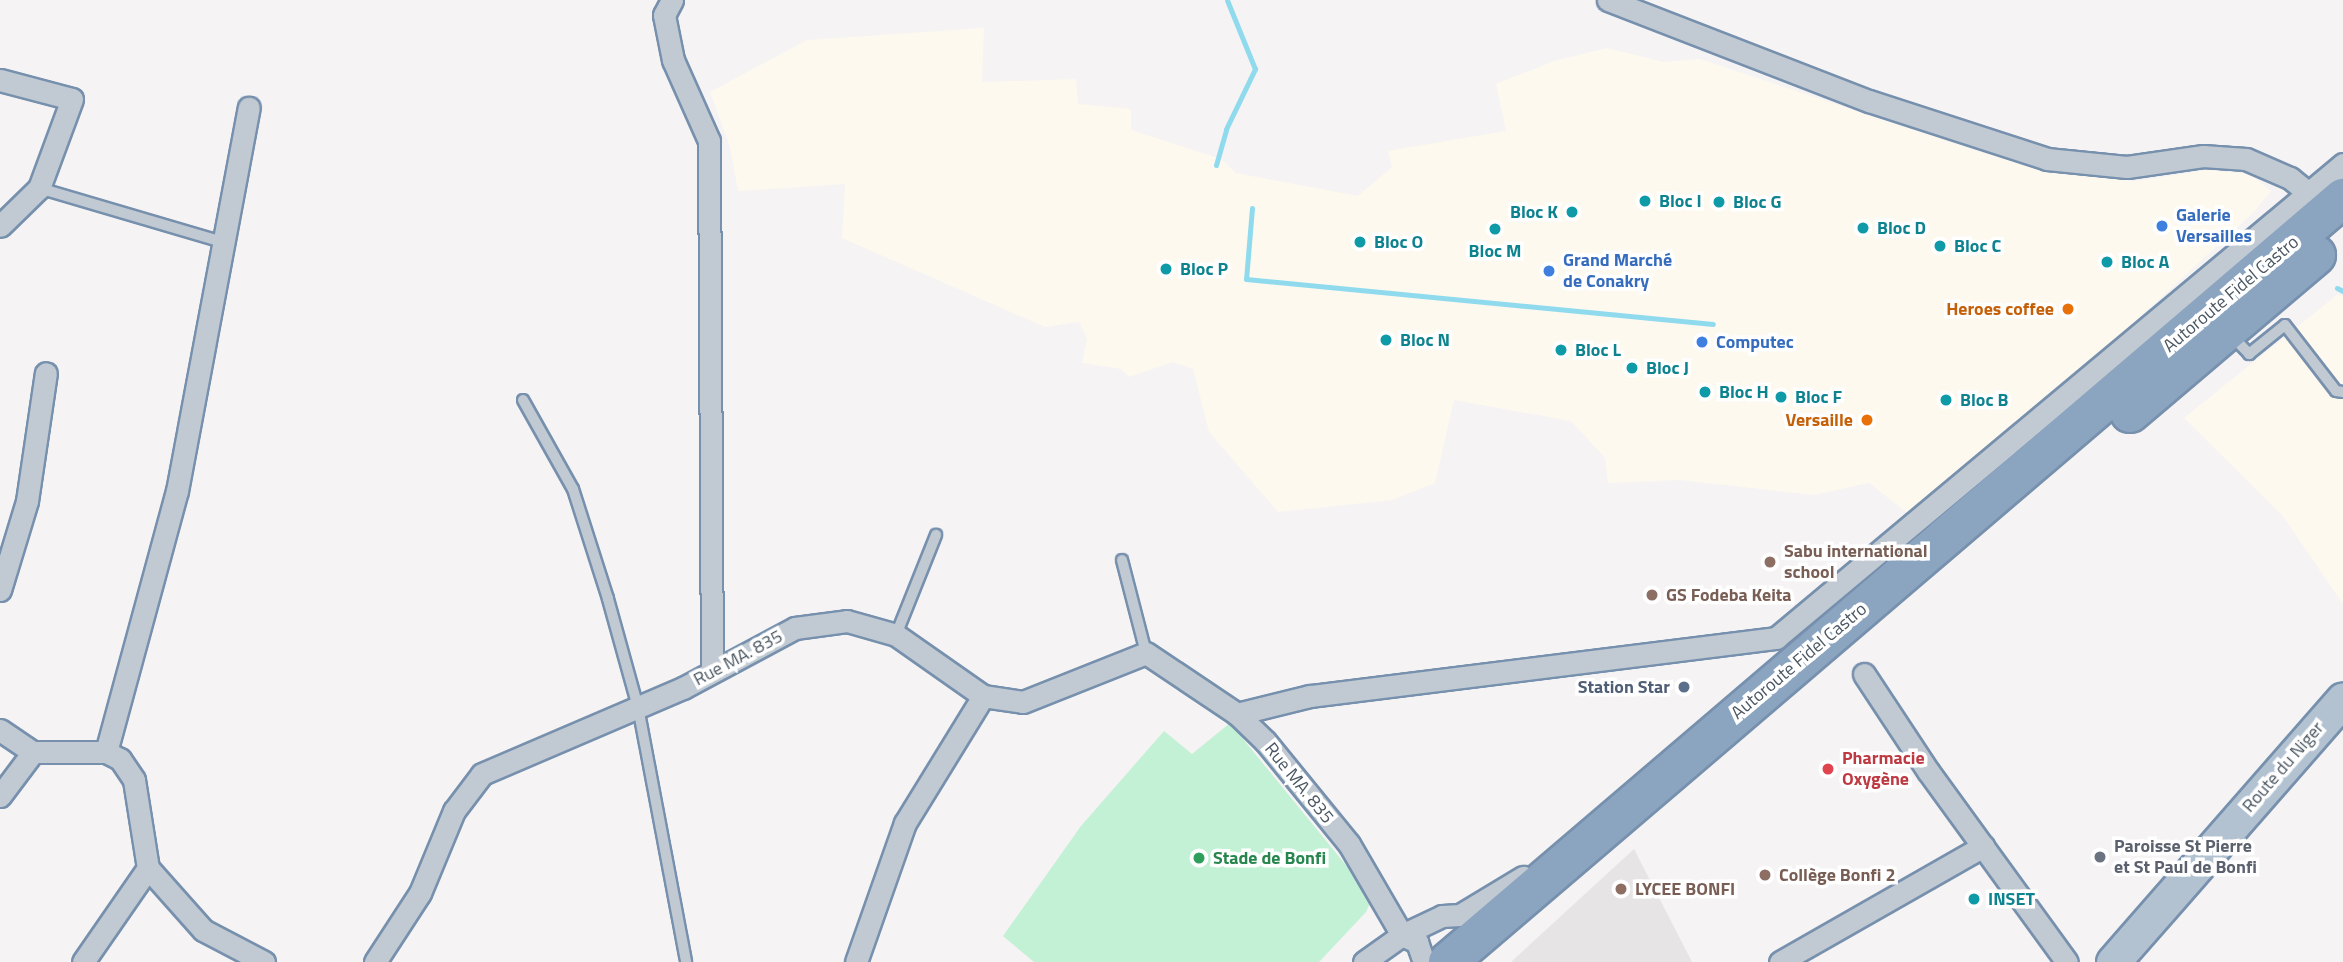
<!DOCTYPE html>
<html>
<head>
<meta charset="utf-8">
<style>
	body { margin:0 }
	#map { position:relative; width:2343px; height:962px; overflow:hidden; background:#f5f3f3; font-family:"Titillium Web",sans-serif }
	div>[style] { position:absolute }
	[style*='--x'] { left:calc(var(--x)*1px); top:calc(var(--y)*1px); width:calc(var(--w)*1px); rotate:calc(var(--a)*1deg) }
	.commercial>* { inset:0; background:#fdf9ef }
	.education>* { inset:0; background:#e6e4e5 }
	.green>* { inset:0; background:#c3f1d5 }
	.stream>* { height:5px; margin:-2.5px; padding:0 2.5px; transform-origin:2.5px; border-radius:2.5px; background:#90daee }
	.roads { filter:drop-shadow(2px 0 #7690ad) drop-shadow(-2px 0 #7690ad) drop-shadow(0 2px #7690ad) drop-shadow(0 -2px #7690ad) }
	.lane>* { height:10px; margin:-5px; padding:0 5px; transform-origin:5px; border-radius:5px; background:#c1cad2 }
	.street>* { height:21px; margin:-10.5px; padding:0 10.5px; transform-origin:10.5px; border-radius:10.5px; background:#c1cad2 }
	.primary>* { height:33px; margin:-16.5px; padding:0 16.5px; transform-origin:16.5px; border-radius:16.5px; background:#b3c2d1 }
	.highway>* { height:38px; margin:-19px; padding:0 19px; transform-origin:19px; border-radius:19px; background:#8ba5c1 }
	.dots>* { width:19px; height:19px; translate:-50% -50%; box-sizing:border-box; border:4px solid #fff; border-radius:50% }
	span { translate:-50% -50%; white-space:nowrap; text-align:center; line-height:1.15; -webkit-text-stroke:7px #fff; paint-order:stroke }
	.culture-label { font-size:18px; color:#0d838f; font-weight:700 }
	.left { translate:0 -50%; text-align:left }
	.right { translate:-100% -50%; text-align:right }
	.shop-label { font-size:18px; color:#366cbe; font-weight:700 }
	.street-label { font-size:18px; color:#4a5661 }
	.food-label { font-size:18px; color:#c56008; font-weight:700 }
	.education-label { font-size:18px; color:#785e54; font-weight:700 }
	.service-label { font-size:18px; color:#4e5e75; font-weight:700 }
	.health-label { font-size:18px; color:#be3a42; font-weight:700 }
	.worship-label { font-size:18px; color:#5b616d; font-weight:700 }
	.leisure-label { font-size:18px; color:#27864d; font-weight:700 }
</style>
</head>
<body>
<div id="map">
	<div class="commercial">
		<i style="clip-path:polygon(984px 28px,982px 82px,1076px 79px,1078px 104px,1131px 109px,1131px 130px,1221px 159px,1236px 173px,1358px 196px,1392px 167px,1388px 151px,1506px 131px,1496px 84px,1554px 61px,1607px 48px,1664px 62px,1700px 59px,1983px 153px,2071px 174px,2135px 181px,2207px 170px,2250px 174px,2271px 191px,2254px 212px,1918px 521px,1869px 483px,1814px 495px,1680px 480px,1608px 483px,1605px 458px,1571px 421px,1454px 400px,1435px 483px,1392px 500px,1278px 512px,1209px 432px,1193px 369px,1173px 362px,1129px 377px,1121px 369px,1082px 363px,1087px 339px,1079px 322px,1045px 327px,842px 238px,845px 184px,738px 191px,730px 147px,710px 92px,807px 40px)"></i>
		<i style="clip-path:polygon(2338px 294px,2343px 296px,2343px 604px,2282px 515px,2184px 418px)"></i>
	</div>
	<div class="education">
		<i style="clip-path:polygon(1634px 849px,1692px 962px,1511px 962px)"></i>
	</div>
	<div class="green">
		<i style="clip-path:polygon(1230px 723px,1367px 891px,1370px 903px,1366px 912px,1319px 962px,1034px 962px,1003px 936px,1081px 826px,1164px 731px,1192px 754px)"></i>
	</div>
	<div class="stream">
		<i style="--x:1216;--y:165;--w:37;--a:-74"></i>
		<i style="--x:1226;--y:129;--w:67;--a:-64.2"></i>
		<i style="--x:1255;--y:69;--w:74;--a:-112.1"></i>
		<i style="--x:1252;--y:208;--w:71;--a:94.8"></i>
		<i style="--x:1246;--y:279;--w:469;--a:5.5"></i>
		<i style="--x:2337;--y:288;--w:7;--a:27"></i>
	</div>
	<div class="roads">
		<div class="lane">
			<i style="--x:39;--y:188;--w:192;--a:16.4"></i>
			<i style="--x:2230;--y:334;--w:28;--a:46"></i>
			<i style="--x:2249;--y:354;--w:46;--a:-38.9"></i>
			<i style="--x:2285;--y:325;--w:83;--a:52.3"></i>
			<i style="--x:2336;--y:391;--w:7;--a:8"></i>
			<i style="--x:523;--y:400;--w:102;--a:60.7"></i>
			<i style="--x:573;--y:489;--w:115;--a:72.3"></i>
			<i style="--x:608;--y:599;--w:112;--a:74.5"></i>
			<i style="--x:638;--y:707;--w:259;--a:79.3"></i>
			<i style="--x:1122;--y:560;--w:96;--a:75.5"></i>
			<i style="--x:896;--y:635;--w:108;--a:-68.2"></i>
		</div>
		<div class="street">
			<i style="--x:672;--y:0;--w:17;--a:118"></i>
			<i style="--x:664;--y:15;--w:46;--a:78.7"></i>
			<i style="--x:673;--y:60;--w:89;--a:66"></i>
			<i style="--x:709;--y:141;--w:530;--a:89.68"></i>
			<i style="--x:1608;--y:0;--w:280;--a:21.2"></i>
			<i style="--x:1869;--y:101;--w:187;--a:18"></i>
			<i style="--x:2047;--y:159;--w:80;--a:5.7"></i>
			<i style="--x:2127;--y:167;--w:77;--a:-8.2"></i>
			<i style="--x:2203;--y:156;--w:43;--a:4"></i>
			<i style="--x:2246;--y:159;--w:48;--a:23.4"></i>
			<i style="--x:2290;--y:178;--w:22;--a:39"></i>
			<i style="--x:0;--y:80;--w:74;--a:14.8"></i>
			<i style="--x:72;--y:99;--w:95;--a:110.3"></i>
			<i style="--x:39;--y:188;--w:54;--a:135.7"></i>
			<i style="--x:0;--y:590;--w:93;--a:-73.1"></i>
			<i style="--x:27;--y:501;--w:129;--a:-81.6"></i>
			<i style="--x:1864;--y:674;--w:116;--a:56.6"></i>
			<i style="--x:1928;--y:771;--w:236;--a:54"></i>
			<i style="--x:1237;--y:714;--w:75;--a:-13.9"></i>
			<i style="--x:1310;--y:696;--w:470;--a:-7.1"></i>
			<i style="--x:1776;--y:638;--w:739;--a:-39.89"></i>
			<i style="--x:0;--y:730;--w:40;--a:34"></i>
			<i style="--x:33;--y:752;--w:73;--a:0"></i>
			<i style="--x:106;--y:752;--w:16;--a:27"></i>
			<i style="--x:120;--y:759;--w:25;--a:56"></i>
			<i style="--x:134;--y:780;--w:89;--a:81"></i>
			<i style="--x:148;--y:868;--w:83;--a:48.4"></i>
			<i style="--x:203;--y:930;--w:69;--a:27.7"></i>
			<i style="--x:106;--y:752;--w:270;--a:-74.8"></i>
			<i style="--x:177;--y:491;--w:390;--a:-79.4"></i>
			<i style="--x:0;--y:796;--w:55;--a:-53.1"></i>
			<i style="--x:1402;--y:935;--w:17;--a:25"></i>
			<i style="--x:1417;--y:942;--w:21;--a:71"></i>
			<i style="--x:83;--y:962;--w:114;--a:-55.3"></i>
			<i style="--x:375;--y:962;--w:82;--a:-56.9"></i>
			<i style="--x:420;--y:893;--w:89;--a:-67.5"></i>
			<i style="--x:454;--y:811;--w:46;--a:-52.9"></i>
			<i style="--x:482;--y:774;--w:219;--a:-23.2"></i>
			<i style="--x:683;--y:688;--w:127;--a:-28.2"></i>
			<i style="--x:795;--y:628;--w:52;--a:-7.7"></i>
			<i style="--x:847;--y:621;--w:51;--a:15.9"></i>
			<i style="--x:896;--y:635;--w:106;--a:35"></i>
			<i style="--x:983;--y:696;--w:40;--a:8.5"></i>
			<i style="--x:1023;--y:702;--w:132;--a:-21.7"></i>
			<i style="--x:1146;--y:653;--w:110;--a:33.8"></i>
			<i style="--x:1237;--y:714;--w:39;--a:44"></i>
			<i style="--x:1265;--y:741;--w:133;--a:50.8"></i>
			<i style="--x:1349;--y:844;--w:105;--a:59.8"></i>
			<i style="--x:856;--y:962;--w:147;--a:-70.6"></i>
			<i style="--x:905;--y:823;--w:149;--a:-58.4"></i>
			<i style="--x:1364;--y:962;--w:47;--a:-35.4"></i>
			<i style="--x:1402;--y:935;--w:44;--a:-25.4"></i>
			<i style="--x:1442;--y:916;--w:18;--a:-3"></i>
			<i style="--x:1460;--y:915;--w:74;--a:-31.1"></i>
			<i style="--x:1780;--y:962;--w:234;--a:-29.7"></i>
		</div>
		<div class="primary">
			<i style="--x:2113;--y:962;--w:349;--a:-48.8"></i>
		</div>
		<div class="highway">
			<i style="--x:2130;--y:413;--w:244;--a:-40.3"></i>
			<i style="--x:1448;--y:962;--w:1177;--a:-40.49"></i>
		</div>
	</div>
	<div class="dots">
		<i style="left:1645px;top:201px;background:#0f9aa8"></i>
		<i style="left:1719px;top:202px;background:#0f9aa8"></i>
		<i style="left:1572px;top:212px;background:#0f9aa8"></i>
		<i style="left:2162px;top:226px;background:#3f7fe0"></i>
		<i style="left:1863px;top:228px;background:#0f9aa8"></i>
		<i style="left:1495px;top:229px;background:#0f9aa8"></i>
		<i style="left:1360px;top:242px;background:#0f9aa8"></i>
		<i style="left:1940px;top:246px;background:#0f9aa8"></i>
		<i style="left:2107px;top:262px;background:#0f9aa8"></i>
		<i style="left:1166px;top:269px;background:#0f9aa8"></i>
		<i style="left:1549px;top:271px;background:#3f7fe0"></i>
		<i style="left:2068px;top:309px;background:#e8710a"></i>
		<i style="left:1386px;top:340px;background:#0f9aa8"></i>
		<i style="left:1702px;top:342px;background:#3f7fe0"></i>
		<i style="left:1561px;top:350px;background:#0f9aa8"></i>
		<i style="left:1632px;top:368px;background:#0f9aa8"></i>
		<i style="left:1705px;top:392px;background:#0f9aa8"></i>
		<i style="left:1781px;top:397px;background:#0f9aa8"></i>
		<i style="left:1946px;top:400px;background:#0f9aa8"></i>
		<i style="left:1867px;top:420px;background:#e8710a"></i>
		<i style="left:1770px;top:562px;background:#8d6e63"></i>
		<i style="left:1652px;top:595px;background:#8d6e63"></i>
		<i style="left:1684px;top:687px;background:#5c6f8a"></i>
		<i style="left:1828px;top:769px;background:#e0444e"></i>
		<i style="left:2100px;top:857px;background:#6b7280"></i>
		<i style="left:1199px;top:858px;background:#2e9e5b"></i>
		<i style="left:1765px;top:875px;background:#8d6e63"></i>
		<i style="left:1621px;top:889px;background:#8d6e63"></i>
		<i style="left:1974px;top:899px;background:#0f9aa8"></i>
	</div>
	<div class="culture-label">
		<span class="left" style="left:1659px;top:201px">Bloc I</span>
		<span class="left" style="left:1733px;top:202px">Bloc G</span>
		<span class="right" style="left:1558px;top:212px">Bloc K</span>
		<span class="left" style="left:1877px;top:228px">Bloc D</span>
		<span class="left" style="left:1374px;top:242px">Bloc O</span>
		<span class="left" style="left:1954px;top:246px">Bloc C</span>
		<span style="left:1495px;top:251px">Bloc M</span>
		<span class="left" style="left:2121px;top:262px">Bloc A</span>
		<span class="left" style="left:1180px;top:269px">Bloc P</span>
		<span class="left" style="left:1400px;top:340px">Bloc N</span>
		<span class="left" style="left:1575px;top:350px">Bloc L</span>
		<span class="left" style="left:1646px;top:368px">Bloc J</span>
		<span class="left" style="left:1719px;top:392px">Bloc H</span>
		<span class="left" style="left:1795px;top:397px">Bloc F</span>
		<span class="left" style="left:1960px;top:400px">Bloc B</span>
		<span class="left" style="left:1988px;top:899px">INSET</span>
	</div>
	<div class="shop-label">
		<span class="left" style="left:2176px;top:226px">Galerie<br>Versailles</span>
		<span class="left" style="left:1563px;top:271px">Grand Marché<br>de Conakry</span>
		<span class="left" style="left:1716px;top:342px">Computec</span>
	</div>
	<div class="street-label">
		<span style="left:2231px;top:294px;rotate:-40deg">Autoroute Fidel Castro</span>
		<span style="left:738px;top:658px;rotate:-28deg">Rue MA. 835</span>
		<span style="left:1799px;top:661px;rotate:-40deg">Autoroute Fidel Castro</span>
		<span style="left:2283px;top:767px;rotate:-49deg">Route du Niger</span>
		<span style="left:1299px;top:783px;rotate:51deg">Rue MA. 835</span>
	</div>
	<div class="food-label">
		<span class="right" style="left:2054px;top:309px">Heroes coffee</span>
		<span class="right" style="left:1853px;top:420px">Versaille</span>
	</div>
	<div class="education-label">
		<span class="left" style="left:1784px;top:562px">Sabu international<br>school</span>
		<span class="left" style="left:1666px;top:595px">GS Fodeba Keita</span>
		<span class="left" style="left:1779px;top:875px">Collège Bonfi 2</span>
		<span class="left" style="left:1635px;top:889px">LYCEE BONFI</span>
	</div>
	<div class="service-label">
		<span class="right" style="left:1670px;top:687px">Station Star</span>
	</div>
	<div class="health-label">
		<span class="left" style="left:1842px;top:769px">Pharmacie<br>Oxygène</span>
	</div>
	<div class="worship-label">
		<span class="left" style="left:2114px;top:857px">Paroisse St Pierre<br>et St Paul de Bonfi</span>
	</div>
	<div class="leisure-label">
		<span class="left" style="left:1213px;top:858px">Stade de Bonfi</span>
	</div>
</div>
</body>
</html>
